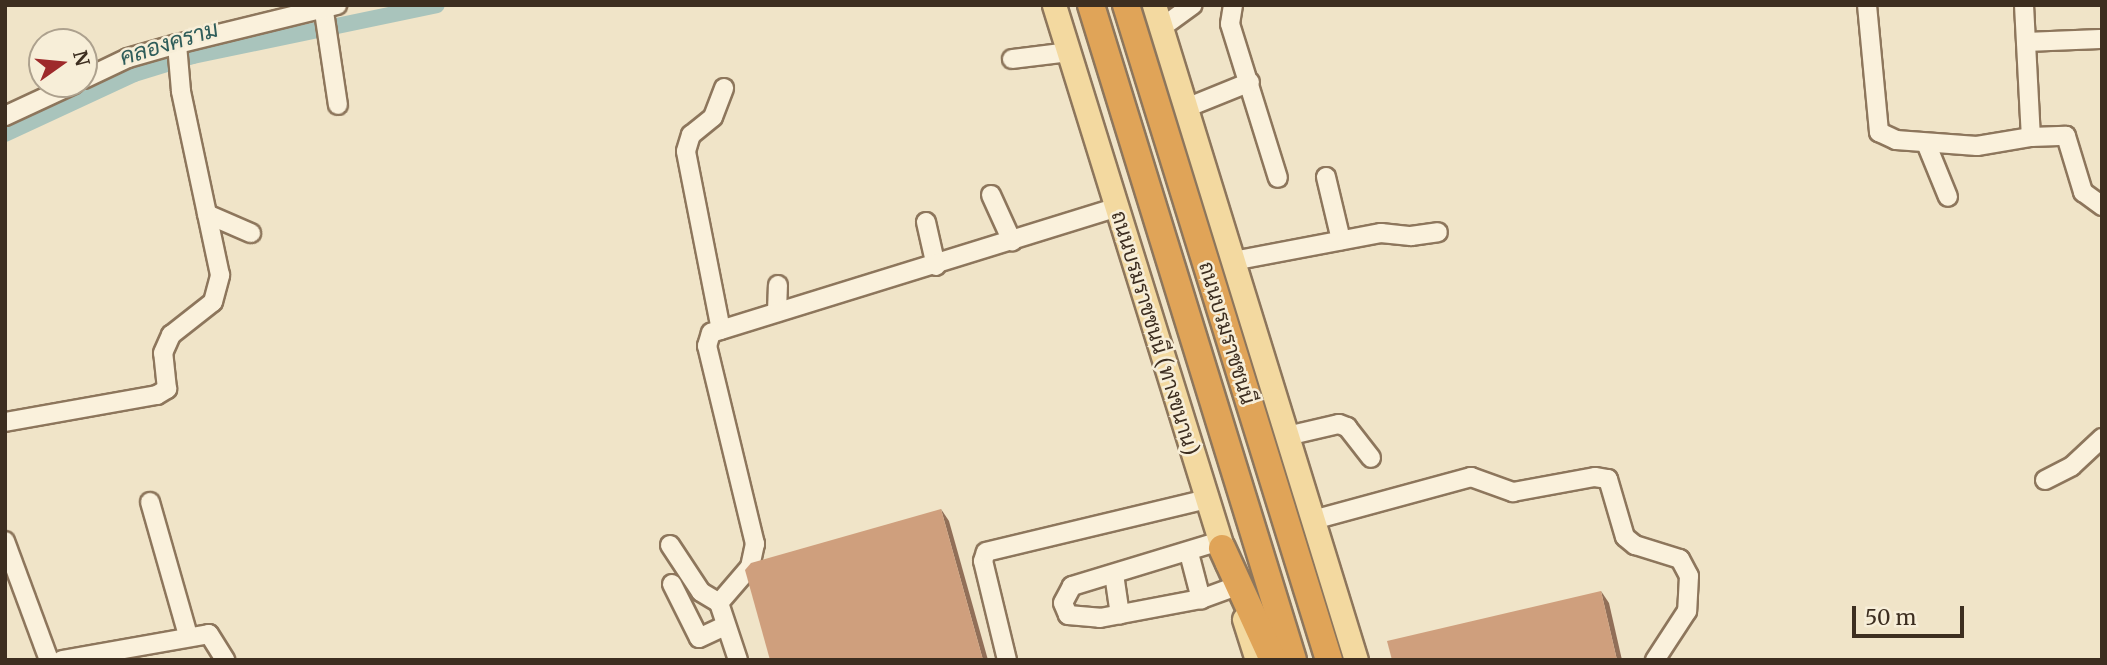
<!DOCTYPE html>
<html>
<head>
<meta charset="utf-8">
<style>
	body { margin:0 }
	#map { position:relative; width:2107px; height:665px; overflow:hidden; background:#f0e4c8; font-family:Merriweather,Sarabun,serif }
	div>[style] { position:absolute }
	[style*='--x'] { left:calc(var(--x)*1px); top:calc(var(--y)*1px); width:calc(var(--w)*1px); rotate:calc(var(--a)*1deg) }
	.canal>* { height:16px; margin:-8px; padding:0 8px; transform-origin:8px; border-radius:8px; background:#a9c4bc }
	.roads { filter:drop-shadow(2px 0 #8d765c) drop-shadow(-2px 0 #8d765c) drop-shadow(0 2px #8d765c) drop-shadow(0 -2px #8d765c) }
	.minor>* { height:18px; margin:-9px; padding:0 9px; transform-origin:9px; border-radius:9px; background:#faf1dc }
	.major>* { height:23px; margin:-11.5px; padding:0 11.5px; transform-origin:11.5px; border-radius:11.5px; background:#f3d9a0 }
	.highway>* { height:26px; margin:-13px; padding:0 13px; transform-origin:13px; border-radius:13px; background:#e0a458 }
	.shaded-wall>* { inset:0; background:#916f58 }
	.building>* { inset:0; background:#cf9f7d }
	span { translate:-50% -50%; white-space:nowrap; text-align:center; line-height:1.15; -webkit-text-stroke:5px #f7eed8; paint-order:stroke }
	.street-label { font-size:21px; color:#3d2e20 }
	.water-label { font-size:23px; color:#2f5d5a; font-style:italic }
	.frame { position:absolute; inset:0; border:7px solid #3d2e20; pointer-events:none }
	.north { position:absolute; left:28px; top:28px; width:70px; height:70px; box-sizing:border-box; background:#f7eed8; border:2px solid #ada18e; border-radius:50%; rotate:75deg; font-size:19px; font-weight:700; line-height:28px; text-align:center; color:#3d2e20 }
	.north::after { content:''; display:block; margin:auto; width:24px; height:32px; background:#9e2a2b; clip-path:polygon(50% 0,100% 100%,50% 72%,0 100%) }
	.scale { position:absolute; left:1852px; top:606px; width:112px; height:32px; box-sizing:border-box; border:4px solid #3d2e20; border-top:0; padding-left:9px; font-size:21px; line-height:24px; white-space:nowrap; color:#3d2e20; -webkit-text-stroke:5px #f7eed8; paint-order:stroke }
</style>
</head>
<body>
<div id="map">
	<div class="canal">
		<i style="--x:5;--y:134;--w:142;--a:-24.9"></i>
		<i style="--x:134;--y:74;--w:62;--a:-17"></i>
		<i style="--x:193;--y:56;--w:249;--a:-11.8"></i>
	</div>
	<div class="roads">
		<div class="minor">
			<i style="--x:323;--y:5;--w:101;--a:81.5"></i>
			<i style="--x:1233;--y:5;--w:19;--a:99"></i>
			<i style="--x:1230;--y:24;--w:161;--a:72.7"></i>
			<i style="--x:1867;--y:5;--w:128;--a:84.6"></i>
			<i style="--x:1879;--y:132;--w:19;--a:25"></i>
			<i style="--x:1896;--y:140;--w:81;--a:4.2"></i>
			<i style="--x:1977;--y:146;--w:55;--a:-9.5"></i>
			<i style="--x:2024;--y:5;--w:132;--a:87"></i>
			<i style="--x:2031;--y:137;--w:35;--a:-2"></i>
			<i style="--x:2066;--y:136;--w:59;--a:73.1"></i>
			<i style="--x:2083;--y:192;--w:24;--a:36"></i>
			<i style="--x:1161;--y:28;--w:39;--a:-36"></i>
			<i style="--x:2026;--y:42;--w:74;--a:-2.3"></i>
			<i style="--x:1012;--y:59;--w:57;--a:-7"></i>
			<i style="--x:84;--y:79;--w:49;--a:-25.5"></i>
			<i style="--x:128;--y:58;--w:51;--a:-15.9"></i>
			<i style="--x:1186;--y:108;--w:69;--a:-22.1"></i>
			<i style="--x:5;--y:116;--w:76;--a:-24.9"></i>
			<i style="--x:1926;--y:143;--w:58;--a:67.8"></i>
			<i style="--x:1326;--y:177;--w:65;--a:76.6"></i>
			<i style="--x:991;--y:195;--w:51;--a:65.5"></i>
			<i style="--x:207;--y:214;--w:48;--a:23.4"></i>
			<i style="--x:926;--y:222;--w:45;--a:77.2"></i>
			<i style="--x:1233;--y:261;--w:151;--a:-10.7"></i>
			<i style="--x:1381;--y:233;--w:30;--a:6"></i>
			<i style="--x:1411;--y:236;--w:27;--a:-8"></i>
			<i style="--x:777;--y:312;--w:27;--a:-88"></i>
			<i style="--x:721;--y:330;--w:182;--a:-101.1"></i>
			<i style="--x:686;--y:151;--w:17;--a:-73"></i>
			<i style="--x:691;--y:135;--w:28;--a:-39"></i>
			<i style="--x:713;--y:117;--w:31;--a:-69"></i>
			<i style="--x:5;--y:422;--w:154;--a:-10.1"></i>
			<i style="--x:157;--y:395;--w:12;--a:-31"></i>
			<i style="--x:167;--y:389;--w:36;--a:-96"></i>
			<i style="--x:163;--y:353;--w:20;--a:-66"></i>
			<i style="--x:171;--y:335;--w:53;--a:-38.2"></i>
			<i style="--x:213;--y:302;--w:28;--a:-75"></i>
			<i style="--x:220;--y:275;--w:188;--a:-102"></i>
			<i style="--x:181;--y:91;--w:47;--a:-94.9"></i>
			<i style="--x:177;--y:44;--w:165;--a:-13.7"></i>
			<i style="--x:1287;--y:436;--w:53;--a:-13"></i>
			<i style="--x:1339;--y:424;--w:9;--a:21"></i>
			<i style="--x:1347;--y:427;--w:39;--a:52"></i>
			<i style="--x:2045;--y:480;--w:30;--a:-27"></i>
			<i style="--x:2072;--y:466;--w:41;--a:-43"></i>
			<i style="--x:150;--y:502;--w:138;--a:74.1"></i>
			<i style="--x:1313;--y:520;--w:164;--a:-15.2"></i>
			<i style="--x:1471;--y:477;--w:45;--a:19.7"></i>
			<i style="--x:1513;--y:492;--w:83;--a:-10.4"></i>
			<i style="--x:1595;--y:477;--w:13;--a:9"></i>
			<i style="--x:1608;--y:479;--w:60;--a:73.7"></i>
			<i style="--x:1625;--y:537;--w:13;--a:39"></i>
			<i style="--x:1635;--y:545;--w:47;--a:17.3"></i>
			<i style="--x:1680;--y:559;--w:19;--a:62"></i>
			<i style="--x:1689;--y:576;--w:35;--a:93"></i>
			<i style="--x:1687;--y:611;--w:59;--a:123.1"></i>
			<i style="--x:5;--y:541;--w:127;--a:69.7"></i>
			<i style="--x:1220;--y:541;--w:155;--a:163.1"></i>
			<i style="--x:1072;--y:586;--w:19;--a:118"></i>
			<i style="--x:1063;--y:603;--w:13;--a:67"></i>
			<i style="--x:1068;--y:615;--w:32;--a:5"></i>
			<i style="--x:1100;--y:618;--w:103;--a:-10.7"></i>
			<i style="--x:1201;--y:599;--w:35;--a:-20"></i>
			<i style="--x:670;--y:545;--w:56;--a:56.6"></i>
			<i style="--x:701;--y:592;--w:21;--a:31"></i>
			<i style="--x:1189;--y:553;--w:48;--a:75.4"></i>
			<i style="--x:1114;--y:574;--w:41;--a:81.7"></i>
			<i style="--x:672;--y:584;--w:60;--a:63.4"></i>
			<i style="--x:699;--y:638;--w:29;--a:-25"></i>
			<i style="--x:62;--y:660;--w:149;--a:-10"></i>
			<i style="--x:209;--y:634;--w:31;--a:58"></i>
			<i style="--x:738;--y:660;--w:60;--a:-108.4"></i>
			<i style="--x:719;--y:603;--w:48;--a:-49.3"></i>
			<i style="--x:750;--y:567;--w:24;--a:-78"></i>
			<i style="--x:755;--y:544;--w:204;--a:-103.6"></i>
			<i style="--x:707;--y:346;--w:14;--a:-73"></i>
			<i style="--x:711;--y:333;--w:425;--a:-17.2"></i>
			<i style="--x:1007;--y:660;--w:102;--a:-103.6"></i>
			<i style="--x:983;--y:561;--w:9;--a:-72"></i>
			<i style="--x:986;--y:552;--w:227;--a:-13.5"></i>
		</div>
		<div class="major">
			<i style="--x:1054;--y:5;--w:584;--a:72.77"></i>
			<i style="--x:1154;--y:5;--w:685;--a:72.86"></i>
			<i style="--x:1244;--y:619;--w:43;--a:72.4"></i>
		</div>
		<div class="highway">
			<i style="--x:1091;--y:5;--w:685;--a:72.86"></i>
			<i style="--x:1126;--y:5;--w:686;--a:72.78"></i>
			<i style="--x:1222;--y:548;--w:123;--a:65.5"></i>
		</div>
	</div>
	<div class="shaded-wall">
		<i style="clip-path:polygon(941px 509px,949px 521px,988px 660px,983px 660px)"></i>
		<i style="clip-path:polygon(1601px 591px,1609px 603px,1622px 660px,1617px 660px)"></i>
	</div>
	<div class="building">
		<i style="clip-path:polygon(941px 509px,983px 660px,770px 660px,745px 570px,751px 563px)"></i>
		<i style="clip-path:polygon(1601px 591px,1617px 660px,1392px 660px,1387px 641px)"></i>
	</div>
	<div class="street-label">
		<span style="left:1155px;top:333px;rotate:73deg">ถนนบรมราชชนนี (ทางขนาน)</span>
		<span style="left:1227px;top:333px;rotate:73deg">ถนนบรมราชชนนี</span>
	</div>
	<div class="water-label">
		<span style="left:169px;top:43px;rotate:-17deg">คลองคราม</span>
	</div>
	<div class="frame"></div>
	<div class="north">N</div>
	<div class="scale">50 m</div>
</div>
</body>
</html>
